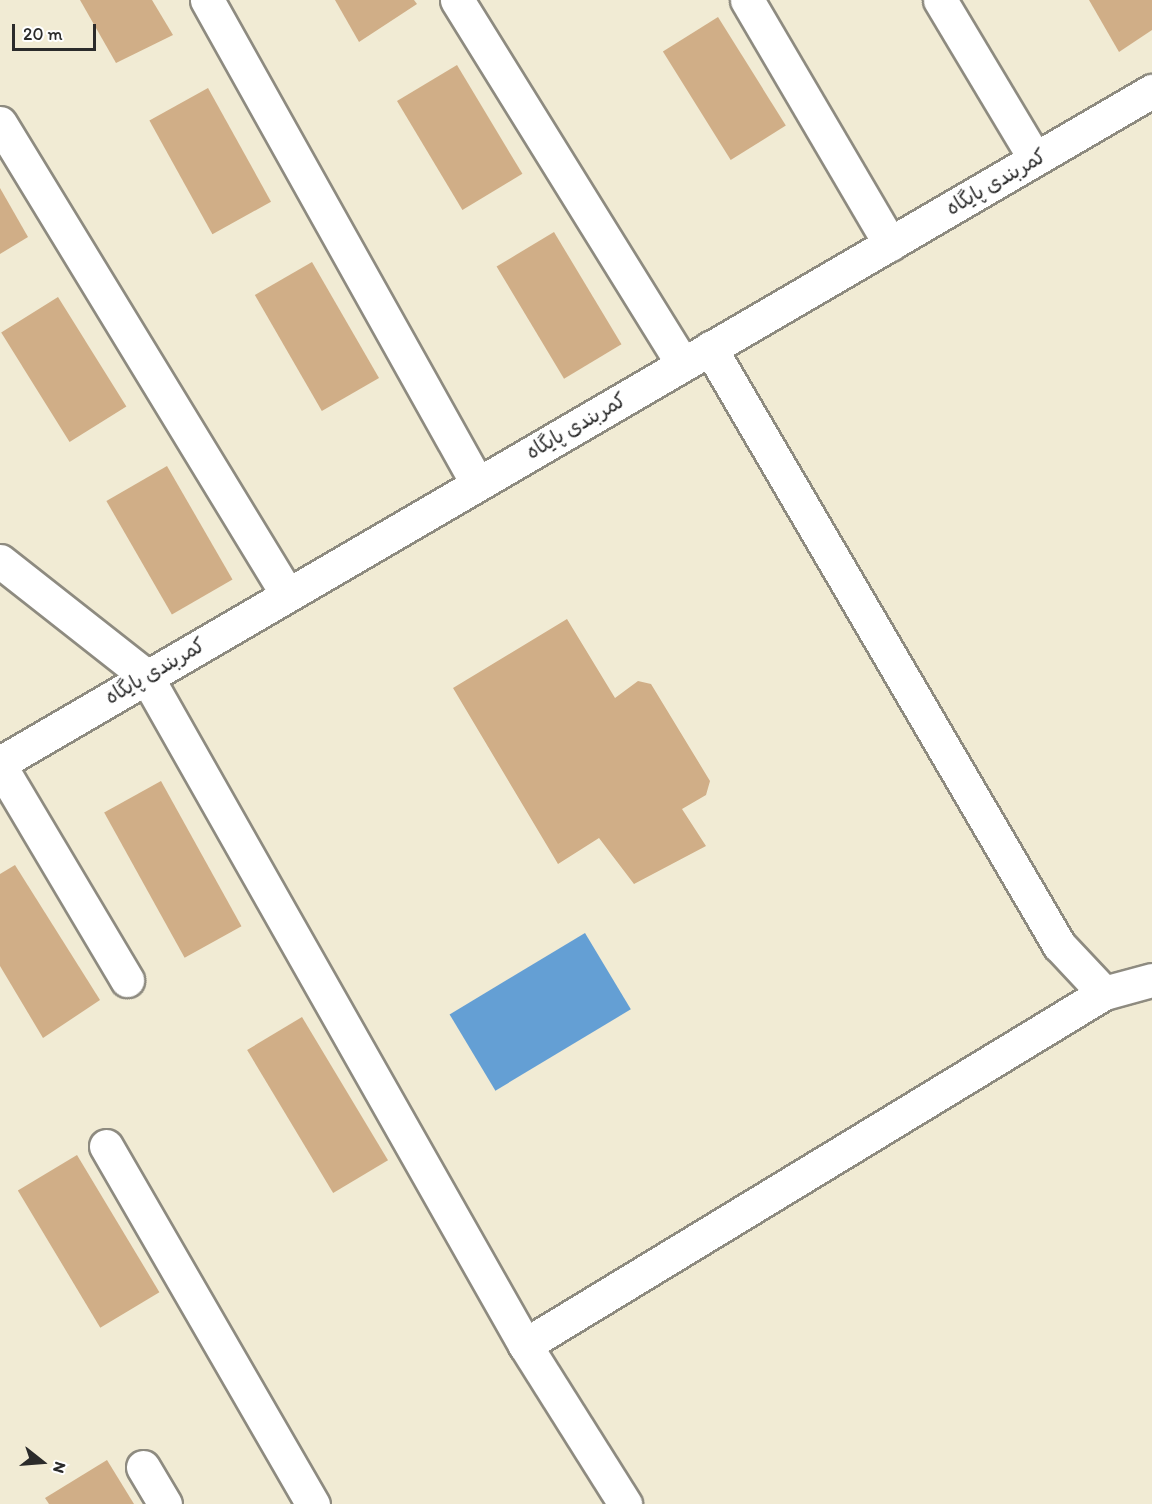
<!DOCTYPE html>
<html>
<head>
<meta charset="utf-8">
<style>
	body { margin:0 }
	#map { position:relative; width:1152px; height:1504px; overflow:hidden; background:#f1ebd4; font-family:Itim,"Playpen Sans Arabic",sans-serif }
	div>[style] { position:absolute }
	[style*='--x'] { left:calc(var(--x)*1px); top:calc(var(--y)*1px); width:calc(var(--w)*1px); rotate:calc(var(--a)*1deg) }
	.water>* { inset:0; background:#649fd4; transform-origin:0 0 }
	.building>* { inset:0; background:#d0ae87; transform-origin:0 0 }
	.roads { filter:drop-shadow(2px 0 #8e8b80) drop-shadow(-2px 0 #8e8b80) drop-shadow(0 2px #8e8b80) drop-shadow(0 -2px #8e8b80) }
	.minor>* { height:33px; margin:-16.5px; padding:0 16.5px; transform-origin:16.5px; border-radius:16.5px; background:#fff }
	span { translate:-50% -50%; white-space:nowrap; text-align:center; line-height:1.15; -webkit-text-stroke:5px #fff; paint-order:stroke }
	.street-label { font-size:20px; color:#2b2b2b }
	.north { position:absolute; left:12px; top:1432px; width:60px; height:60px; -webkit-text-stroke:4px #fff; paint-order:stroke; rotate:107deg; font-size:16px; font-weight:700; line-height:24px; text-align:center; color:#2b2b2b }
	.north::after { content:''; display:block; margin:auto; width:21px; height:27px; background:#2b2b2b; clip-path:polygon(50% 0,100% 100%,50% 72%,0 100%) }
	.scale { position:absolute; left:12px; top:24px; width:84px; height:27px; box-sizing:border-box; border:3px solid #2b2b2b; border-top:0; padding-left:8px; font-size:18px; line-height:21px; white-space:nowrap; color:#2b2b2b; -webkit-text-stroke:4px #fff; paint-order:stroke }
</style>
</head>
<body>
<div id="map">
	<div class="water">
		<i style="left:585px;top:933px;width:89px;height:158px;rotate:59deg"></i>
	</div>
	<div class="building">
		<i style="clip-path:polygon(80px 0,152px 0,173px 35px,116px 63px)"></i>
		<i style="clip-path:polygon(335px 0,414px 0,417px 4px,359px 42px)"></i>
		<i style="clip-path:polygon(1089px 0,1152px 0,1152px 30px,1119px 52px)"></i>
		<i style="left:718px;top:17px;width:128px;height:65px;rotate:58deg"></i>
		<i style="left:457px;top:65px;width:127px;height:70px;rotate:59deg"></i>
		<i style="left:208px;top:88px;width:130px;height:67px;rotate:61deg"></i>
		<i style="clip-path:polygon(0 188px,28px 237px,0 254px)"></i>
		<i style="left:554px;top:232px;width:131px;height:67px;rotate:59deg"></i>
		<i style="left:312px;top:262px;width:134px;height:66px;rotate:60deg"></i>
		<i style="left:58px;top:297px;width:129px;height:67px;rotate:58deg"></i>
		<i style="left:167px;top:466px;width:131px;height:70px;rotate:60deg"></i>
		<i style="clip-path:polygon(567px 619px,615px 698px,638px 681px,651px 684px,710px 781px,706px 795px,682px 809px,706px 846px,634px 884px,599px 838px,558px 864px,453px 688px)"></i>
		<i style="left:161px;top:781px;width:166px;height:65px;rotate:61deg"></i>
		<i style="clip-path:polygon(15px 865px,100px 1000px,43px 1038px,0 966px,0 874px)"></i>
		<i style="left:302px;top:1017px;width:167px;height:64px;rotate:59deg"></i>
		<i style="left:77px;top:1155px;width:160px;height:69px;rotate:59deg"></i>
		<i style="clip-path:polygon(107px 1460px,134px 1504px,49px 1504px,45px 1498px)"></i>
	</div>
	<div class="roads">
		<div class="minor">
			<i style="--x:207;--y:0;--w:553;--a:60.79"></i>
			<i style="--x:457;--y:0;--w:428;--a:58.2"></i>
			<i style="--x:747;--y:0;--w:283;--a:59.6"></i>
			<i style="--x:940;--y:0;--w:185;--a:59.1"></i>
			<i style="--x:0;--y:123;--w:552;--a:58.64"></i>
			<i style="--x:710;--y:348;--w:692;--a:59.69"></i>
			<i style="--x:1059;--y:945;--w:66;--a:46.8"></i>
			<i style="--x:1104;--y:993;--w:50;--a:-15.2"></i>
			<i style="--x:0;--y:561;--w:186;--a:38.2"></i>
			<i style="--x:146;--y:676;--w:769;--a:60.47"></i>
			<i style="--x:525;--y:1345;--w:188;--a:57.8"></i>
			<i style="--x:0;--y:763;--w:1334;--a:-30.26"></i>
			<i style="--x:0;--y:766;--w:249;--a:59.3"></i>
			<i style="--x:106;--y:1146;--w:414;--a:60"></i>
			<i style="--x:525;--y:1345;--w:678;--a:-31.3"></i>
			<i style="--x:143;--y:1467;--w:43;--a:59.3"></i>
		</div>
	</div>
	<div class="street-label">
		<span style="left:996px;top:182px;rotate:-30deg">کمربندی پایگاه</span>
		<span style="left:576px;top:426px;rotate:-30deg">کمربندی پایگاه</span>
		<span style="left:155px;top:671px;rotate:-30deg">کمربندی پایگاه</span>
	</div>
	<div class="north">N</div>
	<div class="scale">20 m</div>
</div>
</body>
</html>
